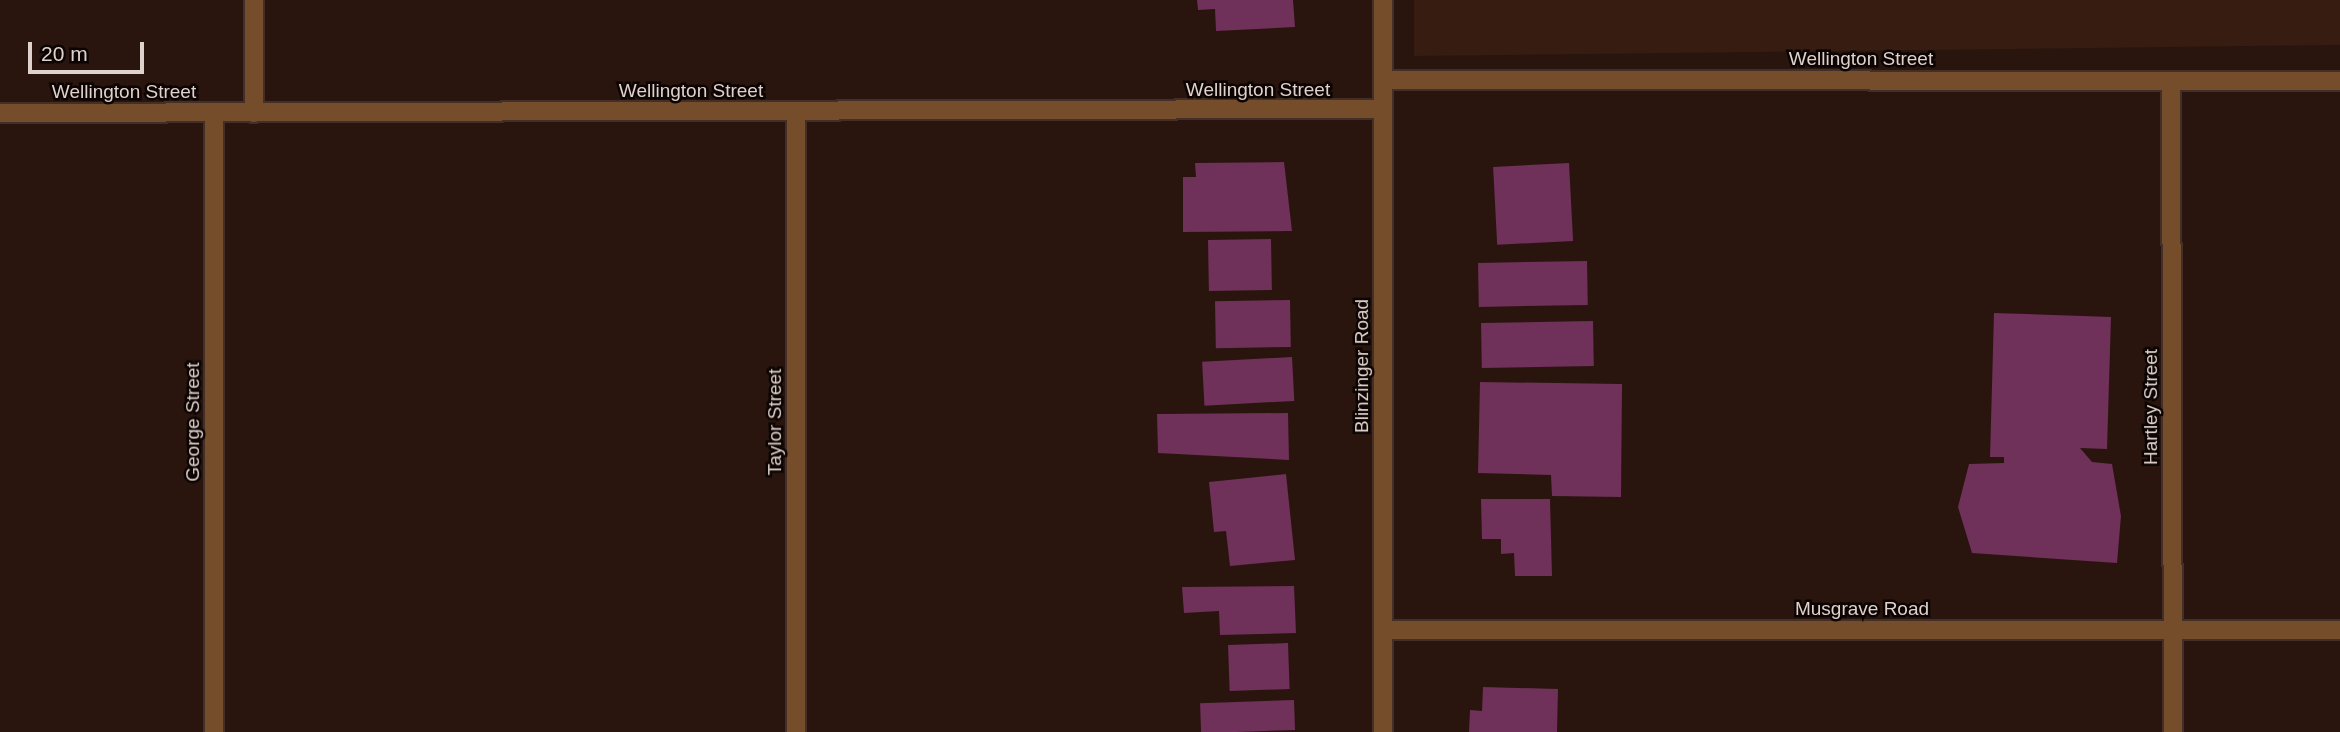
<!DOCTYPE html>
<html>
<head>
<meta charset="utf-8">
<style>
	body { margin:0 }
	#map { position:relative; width:2340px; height:732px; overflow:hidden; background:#29150d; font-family:Arial,sans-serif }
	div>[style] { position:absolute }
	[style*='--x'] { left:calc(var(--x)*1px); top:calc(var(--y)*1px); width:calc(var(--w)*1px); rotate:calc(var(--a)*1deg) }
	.built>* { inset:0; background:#361c11 }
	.building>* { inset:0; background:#6f3059; transform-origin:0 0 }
	.roads { filter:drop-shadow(2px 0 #422f28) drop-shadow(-2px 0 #422f28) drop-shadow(0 2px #422f28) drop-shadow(0 -2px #422f28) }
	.minor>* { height:18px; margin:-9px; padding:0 9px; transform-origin:9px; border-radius:9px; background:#764d2b }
	.tertiary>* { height:18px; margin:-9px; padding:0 9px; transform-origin:9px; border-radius:9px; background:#764d2b }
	span { translate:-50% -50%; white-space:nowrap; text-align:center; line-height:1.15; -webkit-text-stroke:5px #0c0402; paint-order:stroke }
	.street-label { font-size:19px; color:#dfd1cb }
	.scale { position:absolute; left:28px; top:42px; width:116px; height:32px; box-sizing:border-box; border:4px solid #dfd1cb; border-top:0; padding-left:9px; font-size:21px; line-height:24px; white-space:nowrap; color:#dfd1cb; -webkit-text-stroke:5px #0c0402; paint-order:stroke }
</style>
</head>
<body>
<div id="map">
	<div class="built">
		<i style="clip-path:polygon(1414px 0,2340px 0,2340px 45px,1414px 56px)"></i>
	</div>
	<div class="building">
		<i style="clip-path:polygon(1197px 0,1293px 0,1295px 27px,1216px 31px,1215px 9px,1198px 10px)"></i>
		<i style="clip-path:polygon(1284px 162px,1292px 231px,1183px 232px,1183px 177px,1196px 177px,1195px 163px)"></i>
		<i style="left:1569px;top:163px;width:78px;height:76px;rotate:87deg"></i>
		<i style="left:1271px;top:239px;width:51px;height:63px;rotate:89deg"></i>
		<i style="left:1587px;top:261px;width:44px;height:109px;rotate:89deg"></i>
		<i style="left:1290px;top:300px;width:47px;height:75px;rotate:89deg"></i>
		<i style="clip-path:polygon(1994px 313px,2111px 317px,2107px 449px,2080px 448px,2092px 462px,2112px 464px,2121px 516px,2117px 563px,1972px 553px,1958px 507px,1969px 464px,2004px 463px,2004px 457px,1990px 457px)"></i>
		<i style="left:1593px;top:321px;width:45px;height:112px;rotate:89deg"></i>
		<i style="left:1292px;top:357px;width:44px;height:90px;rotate:87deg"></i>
		<i style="clip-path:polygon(1480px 382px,1622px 384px,1621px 497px,1552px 496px,1551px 475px,1478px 473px)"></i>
		<i style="clip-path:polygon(1288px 413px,1289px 460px,1158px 453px,1157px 414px)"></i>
		<i style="clip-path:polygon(1286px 474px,1295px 560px,1230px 566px,1226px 531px,1214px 532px,1209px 482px)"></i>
		<i style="clip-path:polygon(1481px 499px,1550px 499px,1552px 576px,1515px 576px,1514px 553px,1501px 554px,1501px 539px,1482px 539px)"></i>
		<i style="clip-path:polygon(1294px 586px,1296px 633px,1220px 635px,1219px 611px,1184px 613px,1182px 587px)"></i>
		<i style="left:1288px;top:643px;width:46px;height:60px;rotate:88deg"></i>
		<i style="clip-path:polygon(1483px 687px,1558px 689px,1557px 732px,1469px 732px,1470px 710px,1482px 711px)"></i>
		<i style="left:1294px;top:700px;width:30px;height:94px;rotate:88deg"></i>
	</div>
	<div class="roads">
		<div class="minor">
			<i style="--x:1383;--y:80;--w:957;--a:0.06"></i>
			<i style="--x:2171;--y:82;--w:650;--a:89.82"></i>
			<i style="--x:0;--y:113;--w:1383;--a:-0.17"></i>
			<i style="--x:254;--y:113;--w:113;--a:-90"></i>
			<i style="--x:1384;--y:630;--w:956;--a:0"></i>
			<i style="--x:214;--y:732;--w:619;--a:-90"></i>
			<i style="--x:796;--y:732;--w:621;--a:-90"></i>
		</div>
		<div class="tertiary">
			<i style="--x:1383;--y:0;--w:732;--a:90"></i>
		</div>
	</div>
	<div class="street-label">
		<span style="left:1861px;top:59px">Wellington Street</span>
		<span style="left:1258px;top:90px">Wellington Street</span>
		<span style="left:691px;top:91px">Wellington Street</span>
		<span style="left:124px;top:92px">Wellington Street</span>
		<span style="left:1362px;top:366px;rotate:-90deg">Blinzinger Road</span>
		<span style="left:2151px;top:407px;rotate:-90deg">Hartley Street</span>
		<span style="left:193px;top:422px;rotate:-90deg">George Street</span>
		<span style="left:775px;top:422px;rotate:-90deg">Taylor Street</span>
		<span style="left:1862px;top:609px">Musgrave Road</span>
	</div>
	<div class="scale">20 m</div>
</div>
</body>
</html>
